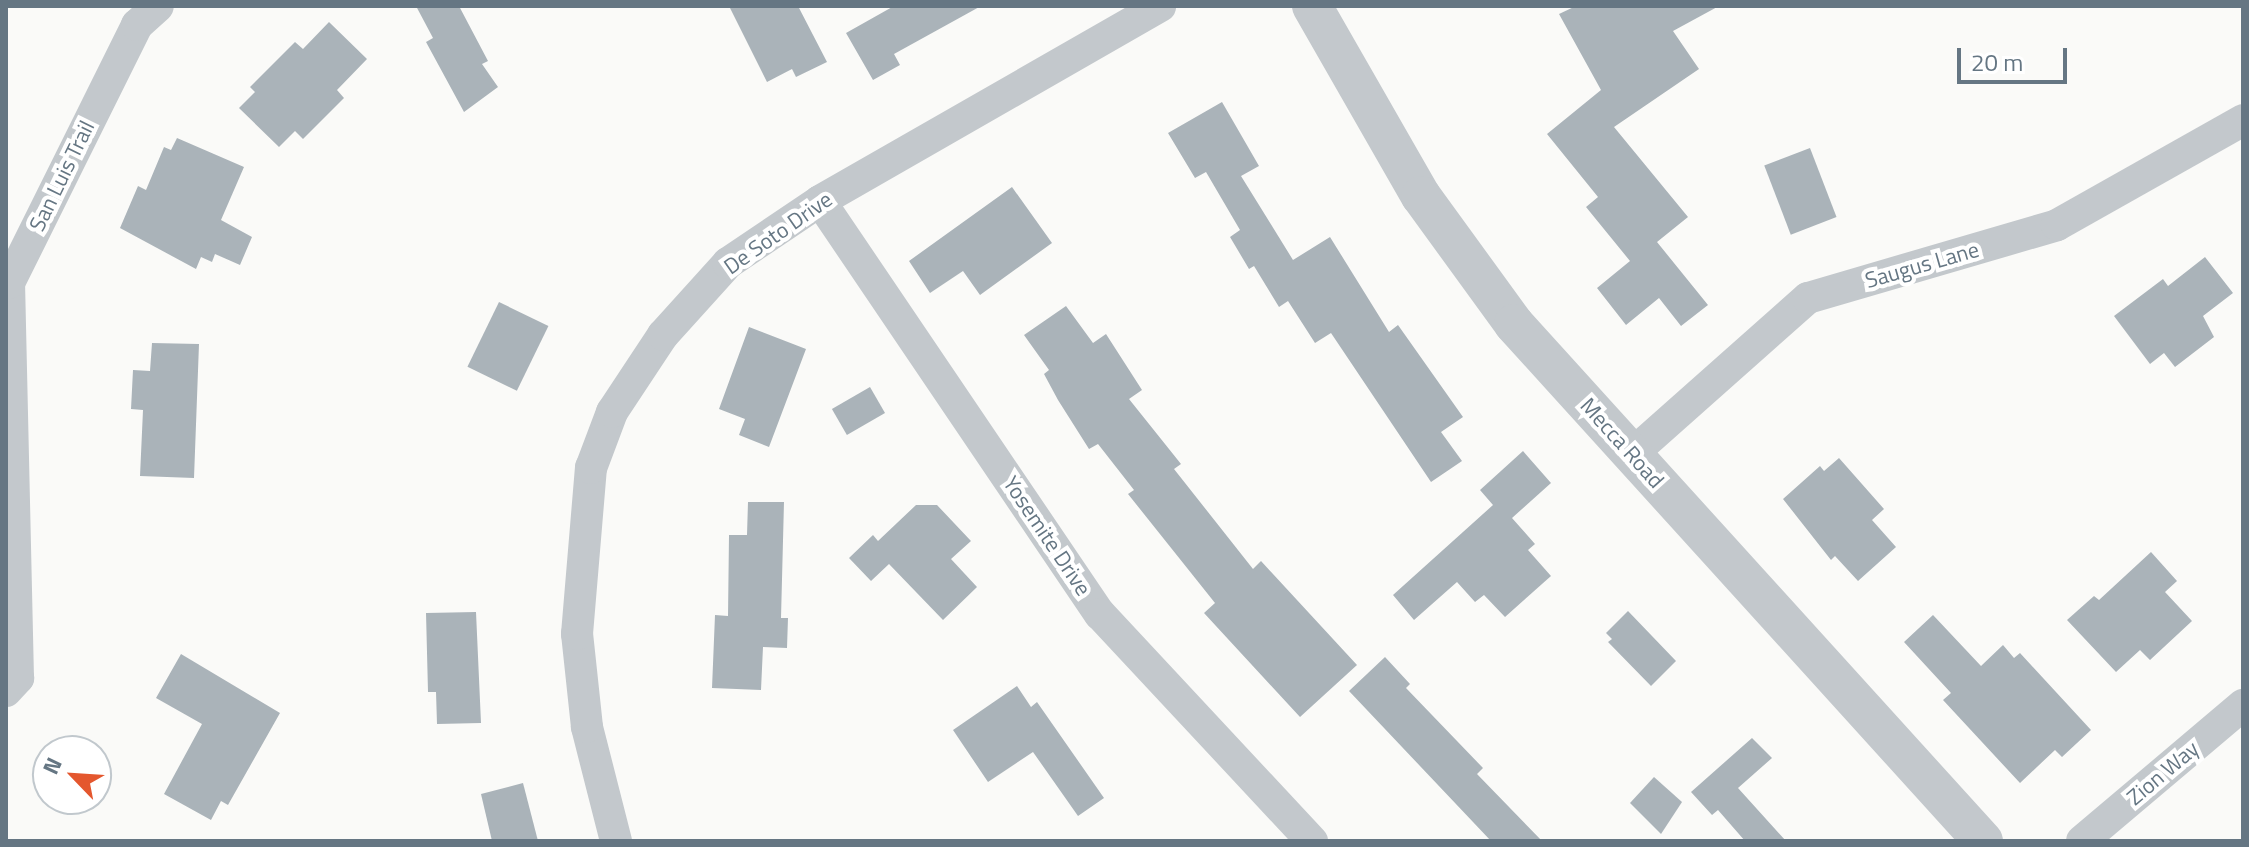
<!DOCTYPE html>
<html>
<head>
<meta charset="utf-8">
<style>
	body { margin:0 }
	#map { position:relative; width:2249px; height:847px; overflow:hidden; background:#fafaf8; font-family:"Titillium Web",sans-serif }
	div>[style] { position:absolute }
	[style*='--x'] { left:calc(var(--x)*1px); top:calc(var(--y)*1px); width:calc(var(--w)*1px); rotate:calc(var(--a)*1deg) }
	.building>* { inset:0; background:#aab3b9; transform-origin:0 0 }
	.minor>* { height:32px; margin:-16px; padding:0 16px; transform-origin:16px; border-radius:16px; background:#c3c8cc }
	.tertiary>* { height:40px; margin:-20px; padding:0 20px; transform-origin:20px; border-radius:20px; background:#c3c8cc }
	span { translate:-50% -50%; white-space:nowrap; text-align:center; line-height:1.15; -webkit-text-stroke:8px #fff; paint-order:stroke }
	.street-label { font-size:22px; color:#657683 }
	.frame { position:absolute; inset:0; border:8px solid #657683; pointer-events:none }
	.north { position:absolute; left:32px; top:735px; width:80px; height:80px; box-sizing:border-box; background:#fff; border:2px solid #c1c8cd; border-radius:50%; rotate:295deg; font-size:22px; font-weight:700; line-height:32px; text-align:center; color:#657683 }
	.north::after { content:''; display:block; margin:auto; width:28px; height:36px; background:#e4572e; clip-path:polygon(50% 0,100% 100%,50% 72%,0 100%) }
	.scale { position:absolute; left:1957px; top:48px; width:110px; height:36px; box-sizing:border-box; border:4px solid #657683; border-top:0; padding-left:10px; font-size:24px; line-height:28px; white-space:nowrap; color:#657683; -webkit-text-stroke:6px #fff; paint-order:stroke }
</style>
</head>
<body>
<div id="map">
	<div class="building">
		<i style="clip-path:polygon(416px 6px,459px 6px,488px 61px,482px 64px,498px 87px,464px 112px,426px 42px,433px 38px)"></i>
		<i style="clip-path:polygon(729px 6px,798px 6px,827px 62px,796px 77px,792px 69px,767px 82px)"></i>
		<i style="clip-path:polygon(894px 6px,981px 6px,894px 54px,900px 65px,873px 80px,846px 33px)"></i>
		<i style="clip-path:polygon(1576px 6px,1719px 6px,1673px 31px,1699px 69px,1614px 127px,1688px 217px,1657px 242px,1708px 305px,1681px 326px,1659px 298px,1626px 325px,1597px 288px,1630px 261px,1586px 207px,1598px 197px,1547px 134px,1601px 90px,1559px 14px)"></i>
		<i style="clip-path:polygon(329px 22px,367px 59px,337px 90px,344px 98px,303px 139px,295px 131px,279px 147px,239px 108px,255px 92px,250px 87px,295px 42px,303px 49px)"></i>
		<i style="clip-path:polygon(1222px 102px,1259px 166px,1241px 176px,1293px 260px,1330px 237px,1389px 332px,1398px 325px,1463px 417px,1441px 432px,1462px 461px,1431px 482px,1331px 333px,1315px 343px,1288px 301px,1279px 307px,1254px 266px,1249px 269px,1230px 237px,1240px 230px,1206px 172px,1195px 178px,1168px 133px)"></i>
		<i style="clip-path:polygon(177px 138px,244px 167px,221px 220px,252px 237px,240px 265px,215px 254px,212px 262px,201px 257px,196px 269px,120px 228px,138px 186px,146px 190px,164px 147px,171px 150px)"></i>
		<i style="left:1810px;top:148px;width:74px;height:49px;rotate:69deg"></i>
		<i style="clip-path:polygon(1012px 187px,1052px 243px,980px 295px,963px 271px,930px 293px,909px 261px)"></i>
		<i style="clip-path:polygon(2205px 257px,2233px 293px,2203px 316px,2214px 337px,2175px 367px,2164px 353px,2150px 364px,2114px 316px,2163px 279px,2168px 286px)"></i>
		<i style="left:499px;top:302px;width:55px;height:72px;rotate:26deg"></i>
		<i style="clip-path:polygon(1066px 306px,1093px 343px,1106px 334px,1142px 390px,1129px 399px,1181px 464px,1174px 469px,1253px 569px,1261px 561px,1357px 665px,1300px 717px,1204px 613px,1215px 603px,1128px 494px,1134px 490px,1098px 444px,1089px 449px,1058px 400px,1044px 374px,1049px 370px,1024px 335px)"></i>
		<i style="clip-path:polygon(749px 327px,806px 349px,769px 447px,739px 435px,745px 419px,719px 409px)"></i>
		<i style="clip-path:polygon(152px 343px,199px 344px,194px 478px,140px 476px,143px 410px,131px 409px,133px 370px,150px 371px)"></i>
		<i style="left:870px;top:387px;width:30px;height:44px;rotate:60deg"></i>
		<i style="clip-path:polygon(1523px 451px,1551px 483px,1512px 518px,1535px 544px,1528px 550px,1551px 576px,1505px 617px,1484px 595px,1475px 602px,1457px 582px,1414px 620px,1393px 595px,1493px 505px,1480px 490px)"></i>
		<i style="clip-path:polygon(1839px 458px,1884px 509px,1872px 520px,1896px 547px,1858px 581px,1835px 556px,1831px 560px,1783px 499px,1820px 466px,1824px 471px)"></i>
		<i style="clip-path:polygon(748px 502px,784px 502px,781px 618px,788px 618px,787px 648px,763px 647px,761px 690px,712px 688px,715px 615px,728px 616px,729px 535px,747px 535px)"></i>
		<i style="clip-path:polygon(916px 505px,937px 505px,971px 541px,951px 559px,977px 587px,943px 620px,889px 564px,871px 581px,849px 558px,873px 535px,878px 541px)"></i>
		<i style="clip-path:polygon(2151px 552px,2177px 581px,2165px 592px,2192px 621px,2150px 660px,2140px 650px,2116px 672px,2067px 620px,2094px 596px,2099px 600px)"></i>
		<i style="clip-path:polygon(1628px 611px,1676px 661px,1651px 686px,1608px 642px,1612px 639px,1606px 633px)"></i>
		<i style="clip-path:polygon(476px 612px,481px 723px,437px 724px,436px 692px,428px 692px,426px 613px)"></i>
		<i style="clip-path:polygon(1933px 615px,1981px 666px,2003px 645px,2014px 658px,2020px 653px,2091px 730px,2062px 757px,2055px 750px,2020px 783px,1943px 700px,1951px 693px,1904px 642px)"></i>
		<i style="clip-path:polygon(181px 654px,280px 713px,228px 805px,221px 801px,211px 820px,164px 794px,202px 724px,156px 698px)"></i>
		<i style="clip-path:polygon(1385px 657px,1410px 684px,1406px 688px,1483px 768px,1477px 774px,1542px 841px,1491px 841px,1349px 691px)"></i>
		<i style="clip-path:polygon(1017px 686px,1031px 707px,1037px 702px,1104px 798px,1078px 816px,1033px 752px,988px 782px,953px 730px)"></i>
		<i style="clip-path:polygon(1752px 738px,1772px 758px,1738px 788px,1786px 841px,1745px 841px,1718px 810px,1712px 815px,1691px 792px)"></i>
		<i style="clip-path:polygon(1654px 777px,1682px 802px,1661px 834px,1630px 803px)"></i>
		<i style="clip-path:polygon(523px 783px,538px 841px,492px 841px,481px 794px)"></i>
	</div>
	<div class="minor">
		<i style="--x:820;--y:201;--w:499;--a:55.9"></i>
		<i style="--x:1100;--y:614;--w:311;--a:47"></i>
		<i style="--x:1632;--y:454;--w:235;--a:-41.6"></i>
		<i style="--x:1808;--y:298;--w:259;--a:-16.3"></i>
		<i style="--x:2057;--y:225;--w:214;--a:-29.4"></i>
		<i style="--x:6;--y:691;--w:18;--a:-47"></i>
		<i style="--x:18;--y:678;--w:395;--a:-91.3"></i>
		<i style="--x:9;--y:283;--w:288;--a:-63.6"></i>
		<i style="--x:137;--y:25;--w:28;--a:-42"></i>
		<i style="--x:616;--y:841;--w:118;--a:-104.3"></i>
		<i style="--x:587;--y:727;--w:94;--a:-96.1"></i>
		<i style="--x:577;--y:634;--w:167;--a:-85.2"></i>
		<i style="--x:591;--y:468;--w:60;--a:-69.4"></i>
		<i style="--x:612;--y:412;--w:92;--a:-56.5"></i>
		<i style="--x:663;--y:335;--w:97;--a:-47.9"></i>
		<i style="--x:728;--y:263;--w:111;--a:-34"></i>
		<i style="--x:820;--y:201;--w:392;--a:-29.8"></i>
		<i style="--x:2082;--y:841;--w:211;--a:-40.2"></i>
	</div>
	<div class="tertiary">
		<i style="--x:1312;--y:6;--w:219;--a:60.2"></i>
		<i style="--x:1421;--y:196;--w:158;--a:54"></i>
		<i style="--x:1514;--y:324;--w:698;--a:47.79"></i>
	</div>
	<div class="street-label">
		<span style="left:62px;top:176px;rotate:-64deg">San Luis Trail</span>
		<span style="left:778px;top:233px;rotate:-35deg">De Soto Drive</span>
		<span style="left:1922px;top:265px;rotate:-16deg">Saugus Lane</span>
		<span style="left:1622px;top:443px;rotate:48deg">Mecca Road</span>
		<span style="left:1047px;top:536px;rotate:56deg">Yosemite Drive</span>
		<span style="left:2163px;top:773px;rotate:-40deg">Zion Way</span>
	</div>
	<div class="frame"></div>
	<div class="north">N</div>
	<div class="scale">20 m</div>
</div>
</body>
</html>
